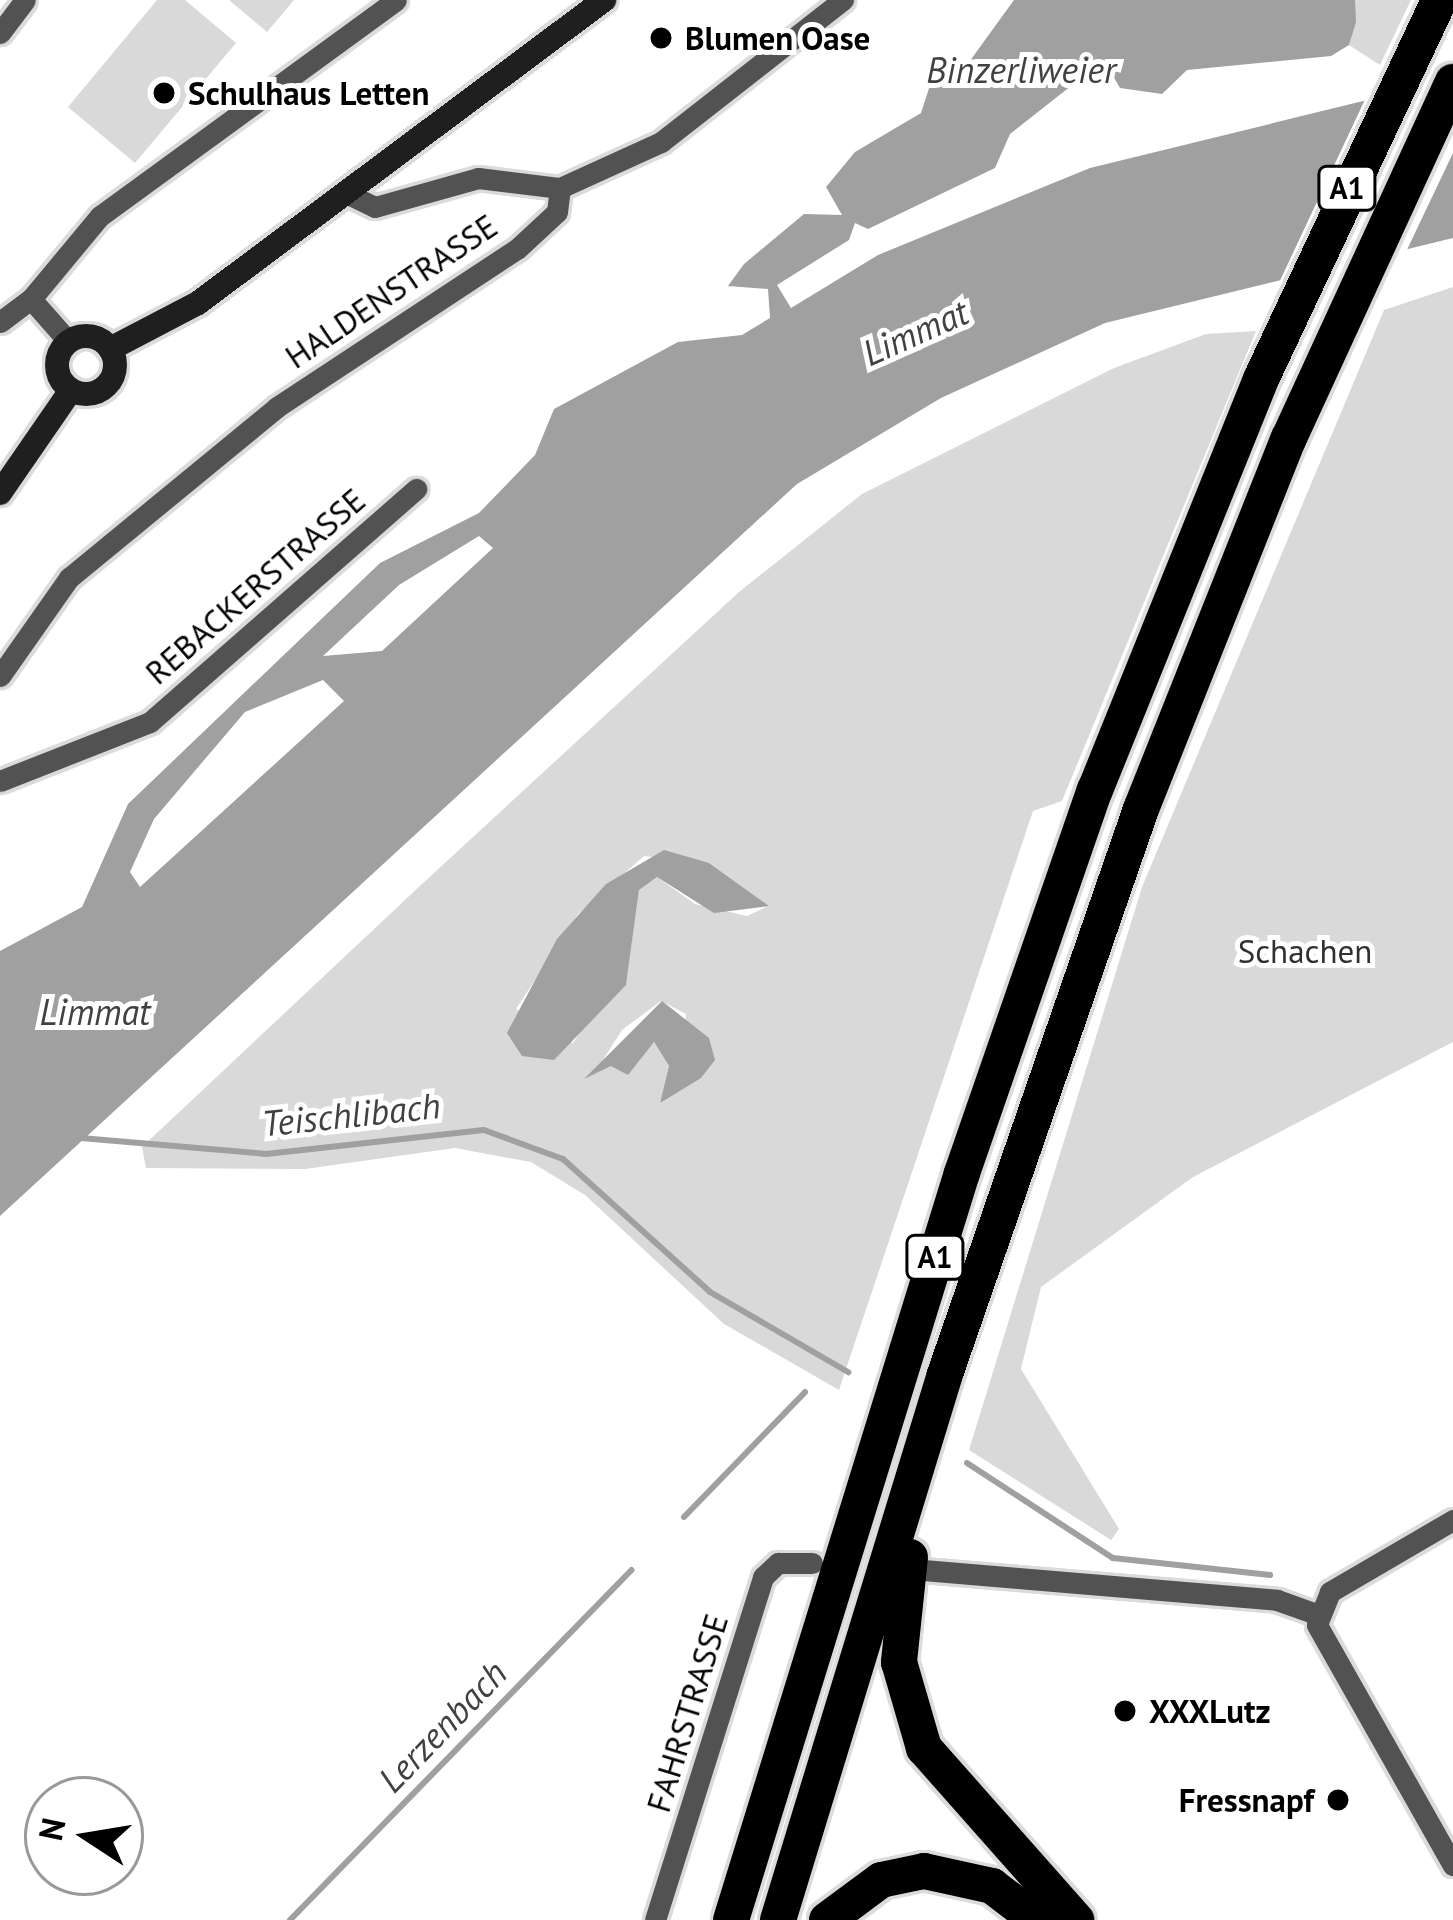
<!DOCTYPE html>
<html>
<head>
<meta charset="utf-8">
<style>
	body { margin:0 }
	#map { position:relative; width:1453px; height:1920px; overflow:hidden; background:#fff; font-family:"PT Sans",sans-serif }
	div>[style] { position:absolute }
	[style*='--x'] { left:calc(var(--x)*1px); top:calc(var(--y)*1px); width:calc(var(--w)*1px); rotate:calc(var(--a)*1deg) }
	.green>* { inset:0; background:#d9d9d9 }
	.water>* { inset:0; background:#a0a0a0 }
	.pier>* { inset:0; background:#fff }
	.stream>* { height:6px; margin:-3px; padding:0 3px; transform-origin:3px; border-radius:3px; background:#a0a0a0 }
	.roads { filter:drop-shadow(3px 0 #dbdbdb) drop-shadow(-3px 0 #dbdbdb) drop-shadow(0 3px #dbdbdb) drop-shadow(0 -3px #dbdbdb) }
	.minor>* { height:21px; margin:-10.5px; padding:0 10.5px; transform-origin:10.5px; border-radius:10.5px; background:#525252 }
	.secondary>* { height:24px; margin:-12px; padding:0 12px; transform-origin:12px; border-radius:12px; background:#1f1f1f }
	.secondary>.ring { margin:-12px; padding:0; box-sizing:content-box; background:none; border:24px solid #1f1f1f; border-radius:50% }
	.motorway>* { height:36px; margin:-18px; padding:0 18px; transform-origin:18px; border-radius:18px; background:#000 }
	.dots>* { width:33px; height:33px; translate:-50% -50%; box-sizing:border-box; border:6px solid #fff; border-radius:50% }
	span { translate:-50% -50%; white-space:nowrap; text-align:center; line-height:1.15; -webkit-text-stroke:10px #fff; paint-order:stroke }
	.shield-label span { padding:3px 9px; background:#fff; border:3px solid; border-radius:9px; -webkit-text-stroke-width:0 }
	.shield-label { font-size:30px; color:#000; font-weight:700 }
	.poi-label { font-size:33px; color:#000; font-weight:700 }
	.left { translate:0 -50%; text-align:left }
	.right { translate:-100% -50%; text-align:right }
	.street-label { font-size:33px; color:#000 }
	.park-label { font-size:33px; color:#303030 }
	.water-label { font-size:36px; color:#414141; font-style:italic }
	.north { position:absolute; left:24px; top:1776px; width:120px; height:120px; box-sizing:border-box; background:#fff; border:3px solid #999; border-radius:50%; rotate:282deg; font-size:33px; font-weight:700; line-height:48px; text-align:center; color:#000 }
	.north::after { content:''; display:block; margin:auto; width:42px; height:54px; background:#000; clip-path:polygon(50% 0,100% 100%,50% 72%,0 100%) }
</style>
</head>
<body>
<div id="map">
	<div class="green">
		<i style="clip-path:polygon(157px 0,185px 0,236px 43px,135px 163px,68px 107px)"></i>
		<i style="clip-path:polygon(229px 0,294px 0,267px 32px)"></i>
		<i style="clip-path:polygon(1355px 0,1411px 0,1380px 65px,1349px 45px)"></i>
		<i style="clip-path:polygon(1453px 287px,1453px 1042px,1193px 1177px,1041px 1287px,1021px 1369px,1119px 1529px,1111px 1540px,969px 1450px,1142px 887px,1384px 310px)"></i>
		<i style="clip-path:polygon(evenodd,1256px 331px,1062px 801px,1033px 811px,839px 1390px,724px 1324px,585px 1195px,531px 1162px,455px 1148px,305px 1169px,146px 1168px,142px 1147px,422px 884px,739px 592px,862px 494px,1114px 368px,1206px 334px,1256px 331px,644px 856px,709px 863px,768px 906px,747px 916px,695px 904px,657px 877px,639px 889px,626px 984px,606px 993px,573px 1043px,516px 1009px,578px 914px,644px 856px,1256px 331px,661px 1001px,686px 1014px,679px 1090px,660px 1103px,669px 1066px,654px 1042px,594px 1074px,622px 1030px,661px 1001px)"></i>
	</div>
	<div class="water">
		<i style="clip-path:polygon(evenodd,1014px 0,1355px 0,1356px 22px,1349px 45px,1331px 56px,1187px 70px,1162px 94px,1120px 88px,1104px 60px,1010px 134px,995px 168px,868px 229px,855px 223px,849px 240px,777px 285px,791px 308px,878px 255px,1090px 168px,1453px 79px,1453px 238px,1105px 323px,941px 398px,797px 484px,0 1216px,0 951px,82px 907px,128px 804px,380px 563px,479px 513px,535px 455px,554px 409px,678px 342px,742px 335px,770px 318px,768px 289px,728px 286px,744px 264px,804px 214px,842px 215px,826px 187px,855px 152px,921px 113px,931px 82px,964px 69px,1014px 0,479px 536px,493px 548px,382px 651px,323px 656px,399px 585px,479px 536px,1014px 0,323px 680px,344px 701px,140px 887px,130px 872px,154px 819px,245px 712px,323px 680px)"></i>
		<i style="clip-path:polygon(664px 850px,709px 863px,769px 906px,714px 913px,657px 877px,639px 890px,626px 985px,554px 1060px,522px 1056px,507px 1033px,557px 939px,606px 884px)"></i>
		<i style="clip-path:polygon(662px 1001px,709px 1038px,715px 1060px,701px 1078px,660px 1103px,669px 1066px,654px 1042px,628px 1075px,611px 1066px,584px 1079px)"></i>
	</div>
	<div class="pier">
		<i style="clip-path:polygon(1453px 73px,1453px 153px,1404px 256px,1277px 287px,1369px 91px)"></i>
	</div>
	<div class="stream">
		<i style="--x:81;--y:1138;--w:186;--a:4.9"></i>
		<i style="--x:266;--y:1154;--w:219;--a:-6.3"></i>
		<i style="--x:484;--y:1130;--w:84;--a:20.2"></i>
		<i style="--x:563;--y:1159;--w:198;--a:42.1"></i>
		<i style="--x:710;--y:1292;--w:160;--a:30.1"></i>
		<i style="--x:967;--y:1463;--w:174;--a:33.1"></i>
		<i style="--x:1113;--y:1558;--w:158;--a:6.2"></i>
		<i style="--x:684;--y:1517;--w:174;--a:-45.9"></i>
		<i style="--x:290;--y:1920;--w:489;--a:-45.7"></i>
	</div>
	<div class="roads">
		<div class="minor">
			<i style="--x:0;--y:33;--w:41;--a:-52.9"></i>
			<i style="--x:344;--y:192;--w:34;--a:26"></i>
			<i style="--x:375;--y:207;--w:107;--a:-15.7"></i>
			<i style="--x:478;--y:178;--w:83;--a:7"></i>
			<i style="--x:31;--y:299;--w:108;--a:-50.3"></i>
			<i style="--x:100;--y:216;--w:366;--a:-36.1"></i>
			<i style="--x:31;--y:299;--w:56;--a:48.6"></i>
			<i style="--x:0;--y:322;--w:39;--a:-37"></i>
			<i style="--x:0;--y:676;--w:120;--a:-54.9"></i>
			<i style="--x:69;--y:578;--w:269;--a:-39.4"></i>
			<i style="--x:277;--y:407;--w:287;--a:-33.4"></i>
			<i style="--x:517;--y:249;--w:54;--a:-42.8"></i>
			<i style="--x:557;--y:212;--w:24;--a:-83"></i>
			<i style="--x:560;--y:188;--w:111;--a:-24.5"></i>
			<i style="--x:661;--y:142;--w:231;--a:-38"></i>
			<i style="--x:0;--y:781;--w:161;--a:-21.5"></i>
			<i style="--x:150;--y:722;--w:354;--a:-41.2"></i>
			<i style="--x:1453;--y:1520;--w:143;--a:149.7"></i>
			<i style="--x:1330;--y:1592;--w:35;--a:112"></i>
			<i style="--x:1317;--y:1625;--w:276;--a:60.5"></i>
			<i style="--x:923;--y:1570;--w:355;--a:4.8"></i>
			<i style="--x:1277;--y:1600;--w:45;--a:19.7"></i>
			<i style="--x:655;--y:1920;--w:360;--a:-72.5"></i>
			<i style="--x:763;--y:1577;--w:21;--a:-43"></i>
			<i style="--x:778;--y:1563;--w:34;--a:0"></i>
		</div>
		<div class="secondary">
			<i class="ring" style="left:57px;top:336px;width:34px;height:34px"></i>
			<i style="--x:110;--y:349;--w:99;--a:-27.6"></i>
			<i style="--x:198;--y:303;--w:507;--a:-36.73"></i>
			<i style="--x:0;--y:493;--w:125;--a:-55.4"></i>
		</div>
		<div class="motorway">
			<i style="--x:910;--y:1557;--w:106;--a:96"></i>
			<i style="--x:899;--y:1662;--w:90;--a:73.8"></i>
			<i style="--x:924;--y:1748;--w:230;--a:48.5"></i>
			<i style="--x:731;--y:1920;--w:782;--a:-72.82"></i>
			<i style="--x:962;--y:1173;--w:405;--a:-70.9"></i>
			<i style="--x:1095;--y:790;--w:443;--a:-68"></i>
			<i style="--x:1261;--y:379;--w:419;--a:-64.8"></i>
			<i style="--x:778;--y:1920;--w:571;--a:-72.99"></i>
			<i style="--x:945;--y:1374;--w:598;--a:-70.87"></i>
			<i style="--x:1141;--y:809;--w:399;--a:-68.3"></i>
			<i style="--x:1289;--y:438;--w:392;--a:-65.3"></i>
			<i style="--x:827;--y:1920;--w:67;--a:-36.5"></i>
			<i style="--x:881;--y:1880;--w:44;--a:-11.8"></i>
			<i style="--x:924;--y:1871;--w:70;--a:12.4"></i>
			<i style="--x:992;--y:1886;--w:56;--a:37.1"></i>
		</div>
	</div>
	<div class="dots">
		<i style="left:661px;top:38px;background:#000"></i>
		<i style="left:164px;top:93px;background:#000"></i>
		<i style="left:1125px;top:1711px;background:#000"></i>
		<i style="left:1338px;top:1800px;background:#000"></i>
	</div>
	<div class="shield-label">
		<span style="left:1347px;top:188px">A1</span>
		<span style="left:935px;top:1257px">A1</span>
	</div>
	<div class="poi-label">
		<span class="left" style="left:685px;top:38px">Blumen Oase</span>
		<span class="left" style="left:188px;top:93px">Schulhaus Letten</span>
		<span class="left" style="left:1149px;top:1711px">XXXLutz</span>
		<span class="right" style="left:1314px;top:1800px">Fressnapf</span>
	</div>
	<div class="street-label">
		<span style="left:391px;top:291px;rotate:-34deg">HALDENSTRASSE</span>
		<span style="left:255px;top:586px;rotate:-41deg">REBACKERSTRASSE</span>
		<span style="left:687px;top:1713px;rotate:-73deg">FAHRSTRASSE</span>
	</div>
	<div class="park-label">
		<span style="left:1305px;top:951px">Schachen</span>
	</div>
	<div class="water-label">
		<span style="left:1021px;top:70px">Binzerliweier</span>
		<span style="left:915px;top:332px;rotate:-24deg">Limmat</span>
		<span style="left:95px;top:1012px">Limmat</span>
		<span style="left:351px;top:1114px;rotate:-6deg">Teischlibach</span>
		<span style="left:442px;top:1726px;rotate:-46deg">Lerzenbach</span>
	</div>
	<div class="north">N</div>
</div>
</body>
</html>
